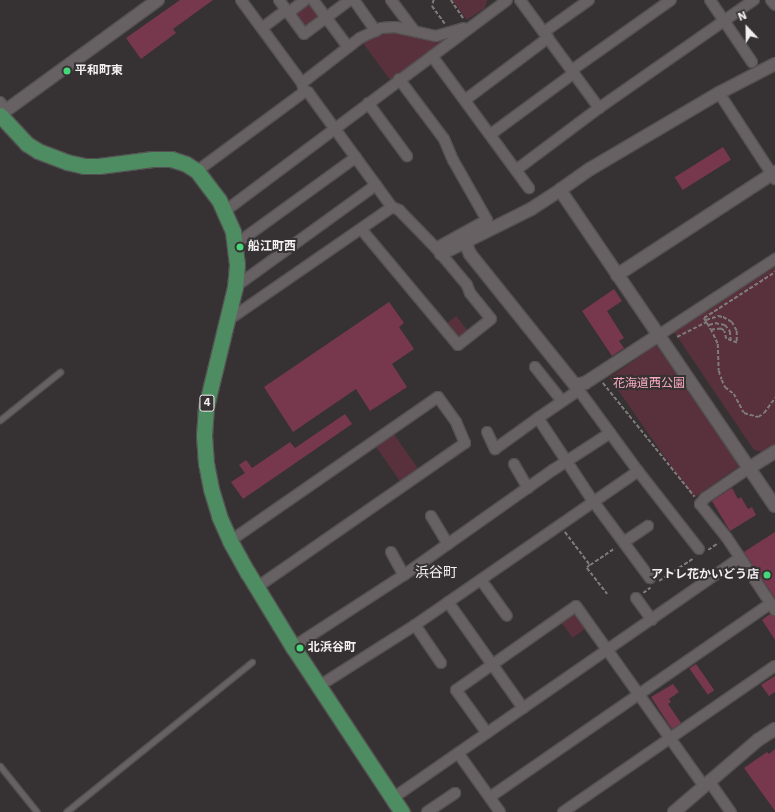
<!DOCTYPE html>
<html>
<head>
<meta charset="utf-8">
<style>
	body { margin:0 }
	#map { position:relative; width:775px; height:812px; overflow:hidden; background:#363132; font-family:"Work Sans","Noto Sans JP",sans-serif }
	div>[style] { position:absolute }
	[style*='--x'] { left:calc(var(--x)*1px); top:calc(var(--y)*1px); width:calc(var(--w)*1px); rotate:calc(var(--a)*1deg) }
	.green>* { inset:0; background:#58313d; transform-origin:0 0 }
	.building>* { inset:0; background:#77384d; transform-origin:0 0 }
	.path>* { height:1.5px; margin-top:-0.75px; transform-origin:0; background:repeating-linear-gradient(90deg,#7f7b7c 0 4px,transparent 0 6px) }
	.roads { filter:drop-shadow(1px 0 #545152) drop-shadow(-1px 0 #545152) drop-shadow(0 1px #545152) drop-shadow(0 -1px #545152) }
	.service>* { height:5px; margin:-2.5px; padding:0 2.5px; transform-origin:2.5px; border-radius:2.5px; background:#676163 }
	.minor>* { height:10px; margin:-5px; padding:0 5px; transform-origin:5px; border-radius:5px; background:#676163 }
	.tertiary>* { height:12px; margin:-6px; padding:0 6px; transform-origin:6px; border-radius:6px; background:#676163 }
	.primary>* { height:15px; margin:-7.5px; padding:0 7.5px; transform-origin:7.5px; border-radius:7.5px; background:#4e8c62 }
	.dots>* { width:11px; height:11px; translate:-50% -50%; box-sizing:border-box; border:2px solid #363132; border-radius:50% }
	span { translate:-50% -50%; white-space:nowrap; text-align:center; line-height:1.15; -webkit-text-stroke:4px #363132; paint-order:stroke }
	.shield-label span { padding:1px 3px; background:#363132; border:1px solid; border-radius:3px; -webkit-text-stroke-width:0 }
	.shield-label { font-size:11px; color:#f2eff0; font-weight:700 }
	.poi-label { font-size:12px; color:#f2eff0; font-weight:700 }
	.left { translate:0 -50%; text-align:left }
	.right { translate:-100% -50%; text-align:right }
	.park-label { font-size:12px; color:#faabc2 }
	.quarter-label { font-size:14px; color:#f2eff0 }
	.north { position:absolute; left:727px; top:8px; width:40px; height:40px; -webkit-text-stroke:3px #363132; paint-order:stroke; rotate:338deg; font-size:11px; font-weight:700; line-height:16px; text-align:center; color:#f2eff0 }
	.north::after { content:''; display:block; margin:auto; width:14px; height:18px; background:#f2eff0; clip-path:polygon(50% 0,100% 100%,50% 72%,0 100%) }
</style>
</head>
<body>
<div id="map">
	<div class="green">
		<i style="clip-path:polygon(313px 0,326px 17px,304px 34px,288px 13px)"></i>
		<i style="clip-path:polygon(452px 0,487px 0,487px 1px,485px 8px,467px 20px)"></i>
		<i style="clip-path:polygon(394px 31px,451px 35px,391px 81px,362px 42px,383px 32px)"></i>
		<i style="clip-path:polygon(775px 267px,775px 444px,763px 452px,754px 450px,674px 332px)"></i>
		<i style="left:456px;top:316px;width:22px;height:14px;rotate:51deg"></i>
		<i style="left:656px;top:345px;width:147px;height:57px;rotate:55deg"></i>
		<i style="left:391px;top:430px;width:52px;height:22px;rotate:55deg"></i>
		<i style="left:575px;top:609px;width:22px;height:19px;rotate:54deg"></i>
	</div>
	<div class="building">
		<i style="clip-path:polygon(180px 0,213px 0,173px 29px,176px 33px,141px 59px,126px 38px)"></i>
		<i style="left:723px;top:147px;width:15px;height:57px;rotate:58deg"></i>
		<i style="clip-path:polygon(614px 289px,622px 301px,607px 311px,624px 338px,619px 341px,624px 348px,612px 356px,582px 311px)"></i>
		<i style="clip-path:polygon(389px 302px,404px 323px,399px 327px,414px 349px,392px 364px,407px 387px,370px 411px,356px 389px,293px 432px,264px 387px)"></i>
		<i style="clip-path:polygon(345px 414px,352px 424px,243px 499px,231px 482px,245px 473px,239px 465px,246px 460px,252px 468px,290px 442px,295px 448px)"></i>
		<i style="clip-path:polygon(732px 488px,738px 499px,741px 497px,748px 509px,752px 507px,756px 515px,730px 531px,712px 501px)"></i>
		<i style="clip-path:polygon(775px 532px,775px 598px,744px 552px)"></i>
		<i style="clip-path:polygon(770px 614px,775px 616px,775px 640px,762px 620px)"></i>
		<i style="left:696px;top:664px;width:32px;height:8px;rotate:55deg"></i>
		<i style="clip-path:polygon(775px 676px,775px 692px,769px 696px,761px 685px)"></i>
		<i style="clip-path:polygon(673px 684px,679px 692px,669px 699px,671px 702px,668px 704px,681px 723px,672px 729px,651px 697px)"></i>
		<i style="clip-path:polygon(775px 749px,775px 811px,744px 768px,767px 752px,769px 754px)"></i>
	</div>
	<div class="path">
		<i style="--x:434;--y:0;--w:6;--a:108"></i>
		<i style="--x:432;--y:6;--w:22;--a:54"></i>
		<i style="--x:451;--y:0;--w:22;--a:56"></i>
		<i style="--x:704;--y:318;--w:13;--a:58"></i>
		<i style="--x:711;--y:329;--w:17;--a:65"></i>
		<i style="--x:718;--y:344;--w:27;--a:88"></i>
		<i style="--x:719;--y:371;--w:9;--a:72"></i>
		<i style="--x:722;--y:380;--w:8;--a:67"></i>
		<i style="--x:725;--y:387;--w:11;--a:38"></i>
		<i style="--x:734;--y:394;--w:21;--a:62"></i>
		<i style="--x:744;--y:413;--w:15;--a:16"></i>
		<i style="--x:758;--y:417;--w:7;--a:-34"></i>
		<i style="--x:764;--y:413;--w:19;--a:-54"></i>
		<i style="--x:704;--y:318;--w:85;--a:-32.9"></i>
		<i style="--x:706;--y:320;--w:13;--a:-18"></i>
		<i style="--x:718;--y:316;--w:5;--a:11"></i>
		<i style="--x:723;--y:317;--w:10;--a:29"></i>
		<i style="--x:732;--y:322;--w:10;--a:61"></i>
		<i style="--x:737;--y:331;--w:12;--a:90"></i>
		<i style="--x:737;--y:343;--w:12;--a:-160"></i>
		<i style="--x:726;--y:339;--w:8;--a:-104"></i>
		<i style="--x:724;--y:331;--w:4;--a:-146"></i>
		<i style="--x:721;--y:329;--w:9;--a:174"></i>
		<i style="--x:709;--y:325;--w:6;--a:-18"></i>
		<i style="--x:715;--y:323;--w:10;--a:11"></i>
		<i style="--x:725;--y:325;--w:8;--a:50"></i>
		<i style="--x:730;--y:331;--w:10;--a:84"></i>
		<i style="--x:677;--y:337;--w:34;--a:-27"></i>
		<i style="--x:603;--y:383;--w:146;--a:51.1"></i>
		<i style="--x:565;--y:532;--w:41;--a:52.9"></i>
		<i style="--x:590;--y:565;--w:30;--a:-34"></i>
		<i style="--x:708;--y:550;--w:12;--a:-35"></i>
		<i style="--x:590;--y:565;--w:4;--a:135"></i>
		<i style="--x:587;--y:568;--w:33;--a:52"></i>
		<i style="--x:659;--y:581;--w:42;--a:-33.3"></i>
		<i style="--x:643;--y:593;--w:9;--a:-36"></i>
	</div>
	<div class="roads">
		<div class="service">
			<i style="--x:0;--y:420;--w:77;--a:-38.7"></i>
			<i style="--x:0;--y:766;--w:59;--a:51.2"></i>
			<i style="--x:66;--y:812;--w:239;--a:-38.9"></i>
		</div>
		<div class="minor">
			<i style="--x:241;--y:0;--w:103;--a:53.7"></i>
			<i style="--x:302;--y:83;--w:9;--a:77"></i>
			<i style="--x:304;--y:92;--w:4;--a:0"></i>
			<i style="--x:308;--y:92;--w:142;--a:53.9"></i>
			<i style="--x:392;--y:207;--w:8;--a:23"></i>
			<i style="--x:399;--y:210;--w:53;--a:45.8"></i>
			<i style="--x:436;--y:248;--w:48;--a:50"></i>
			<i style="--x:467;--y:285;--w:9;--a:69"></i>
			<i style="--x:470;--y:293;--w:33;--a:51"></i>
			<i style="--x:491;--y:319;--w:42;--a:141.8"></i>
			<i style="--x:458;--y:345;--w:151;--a:-129.9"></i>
			<i style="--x:279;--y:0;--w:42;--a:53.7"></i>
			<i style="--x:304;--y:34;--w:57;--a:-36.5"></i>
			<i style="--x:313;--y:0;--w:59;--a:53.3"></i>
			<i style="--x:354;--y:0;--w:38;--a:55"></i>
			<i style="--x:391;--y:0;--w:38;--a:53"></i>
			<i style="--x:520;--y:0;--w:134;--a:53.8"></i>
			<i style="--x:710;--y:0;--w:75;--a:55.9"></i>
			<i style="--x:771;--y:0;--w:6;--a:51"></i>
			<i style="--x:288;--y:13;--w:21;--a:-37"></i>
			<i style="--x:262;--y:28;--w:30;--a:-37"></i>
			<i style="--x:544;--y:32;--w:55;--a:-35.4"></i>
			<i style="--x:432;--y:56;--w:164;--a:53.7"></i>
			<i style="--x:572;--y:70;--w:121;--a:-35.3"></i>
			<i style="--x:399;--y:79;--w:75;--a:53.1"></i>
			<i style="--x:444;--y:139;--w:23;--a:67"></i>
			<i style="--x:453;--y:160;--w:69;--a:60.5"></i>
			<i style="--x:487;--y:220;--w:58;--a:151.2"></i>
			<i style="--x:302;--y:83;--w:73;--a:-37.8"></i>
			<i style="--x:360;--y:38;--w:23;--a:-25"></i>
			<i style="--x:381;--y:28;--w:14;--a:-4"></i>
			<i style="--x:395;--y:27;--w:42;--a:12.4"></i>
			<i style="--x:436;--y:36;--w:29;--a:-16"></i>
			<i style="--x:719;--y:93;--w:103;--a:56.9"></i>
			<i style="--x:465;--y:100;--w:104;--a:-36.8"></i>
			<i style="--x:0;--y:102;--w:10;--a:53"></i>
			<i style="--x:368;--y:103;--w:66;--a:53.7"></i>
			<i style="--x:491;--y:134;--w:103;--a:-36.3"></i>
			<i style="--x:516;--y:170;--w:104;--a:-36.8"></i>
			<i style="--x:599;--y:108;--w:189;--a:-34.9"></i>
			<i style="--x:197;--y:171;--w:133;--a:-36.4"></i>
			<i style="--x:225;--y:211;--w:352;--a:-36.8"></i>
			<i style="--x:236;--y:244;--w:148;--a:-35.9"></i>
			<i style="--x:235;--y:287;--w:174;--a:-35.9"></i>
			<i style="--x:227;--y:321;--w:201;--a:-34.6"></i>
			<i style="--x:659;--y:335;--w:139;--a:-33.2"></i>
			<i style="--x:535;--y:367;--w:43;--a:51.5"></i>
			<i style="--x:575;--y:385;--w:107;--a:53.8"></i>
			<i style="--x:638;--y:471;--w:99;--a:52"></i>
			<i style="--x:579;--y:390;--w:50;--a:145.7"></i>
			<i style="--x:538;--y:418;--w:100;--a:56.5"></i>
			<i style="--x:593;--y:501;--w:96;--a:53.5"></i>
			<i style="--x:487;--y:432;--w:19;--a:65"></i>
			<i style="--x:495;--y:449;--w:53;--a:-35.8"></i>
			<i style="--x:514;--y:464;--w:28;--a:60"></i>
			<i style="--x:749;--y:468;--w:53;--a:145.7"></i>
			<i style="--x:705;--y:498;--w:8;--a:130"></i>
			<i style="--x:700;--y:504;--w:43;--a:51.5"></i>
			<i style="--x:727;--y:538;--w:87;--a:56.3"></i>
			<i style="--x:431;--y:516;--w:33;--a:59"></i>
			<i style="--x:230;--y:541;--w:253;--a:-34.7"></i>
			<i style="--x:438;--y:397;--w:31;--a:54"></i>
			<i style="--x:456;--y:422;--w:23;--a:67"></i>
			<i style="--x:465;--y:443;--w:253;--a:145.3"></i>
			<i style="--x:624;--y:542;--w:29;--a:-34"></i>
			<i style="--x:391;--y:552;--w:26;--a:61"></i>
			<i style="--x:481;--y:580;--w:44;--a:54.2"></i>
			<i style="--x:636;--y:598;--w:27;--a:54"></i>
			<i style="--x:448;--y:602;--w:130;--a:54.7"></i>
			<i style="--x:415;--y:625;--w:46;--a:55.6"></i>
			<i style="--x:293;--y:647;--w:132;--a:-33"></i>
			<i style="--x:404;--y:575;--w:182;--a:-35.2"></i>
			<i style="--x:553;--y:470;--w:68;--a:-33"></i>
			<i style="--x:319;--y:686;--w:114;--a:-32.4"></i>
			<i style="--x:415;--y:625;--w:271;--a:-34.6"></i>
			<i style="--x:487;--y:733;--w:53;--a:-125.8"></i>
			<i style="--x:456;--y:690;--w:146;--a:-35"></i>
			<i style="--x:576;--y:606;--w:221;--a:54.6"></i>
			<i style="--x:458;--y:753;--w:72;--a:54.6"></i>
			<i style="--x:709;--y:781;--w:38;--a:55"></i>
			<i style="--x:490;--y:797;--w:341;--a:-34.6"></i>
			<i style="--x:393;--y:798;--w:422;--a:-34.7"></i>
			<i style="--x:427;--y:812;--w:34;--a:-34"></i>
			<i style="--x:563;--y:812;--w:257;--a:-34.6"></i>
		</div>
		<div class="tertiary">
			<i style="--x:1;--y:114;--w:194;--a:-36"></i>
			<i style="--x:560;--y:190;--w:37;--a:-35"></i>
			<i style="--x:590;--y:169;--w:150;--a:-30.5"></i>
			<i style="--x:719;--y:93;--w:63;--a:-27.4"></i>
			<i style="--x:465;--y:242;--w:13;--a:67"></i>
			<i style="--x:470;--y:254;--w:168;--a:51.3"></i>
			<i style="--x:575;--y:385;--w:10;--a:-11"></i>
			<i style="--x:585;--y:383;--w:88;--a:-33"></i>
			<i style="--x:441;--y:254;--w:101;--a:-26.6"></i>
			<i style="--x:531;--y:209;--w:35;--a:-33"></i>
			<i style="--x:560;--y:190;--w:382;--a:55.8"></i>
			<i style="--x:617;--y:275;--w:189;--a:-33.1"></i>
			<i style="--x:749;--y:468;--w:31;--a:-32"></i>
			<i style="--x:674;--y:812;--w:111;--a:-40.6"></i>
			<i style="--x:758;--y:740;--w:20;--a:-33"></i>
		</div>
		<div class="primary">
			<i style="--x:0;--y:115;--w:40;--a:47"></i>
			<i style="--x:27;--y:144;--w:13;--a:32"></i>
			<i style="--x:38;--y:151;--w:31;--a:21"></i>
			<i style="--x:67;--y:162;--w:17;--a:13"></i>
			<i style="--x:84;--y:166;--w:15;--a:0"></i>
			<i style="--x:99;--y:166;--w:54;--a:-7.4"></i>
			<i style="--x:153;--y:159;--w:18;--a:0"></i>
			<i style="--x:171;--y:159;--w:16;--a:18"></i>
			<i style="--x:186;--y:164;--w:13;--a:32"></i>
			<i style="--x:197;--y:171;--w:36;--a:53"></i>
			<i style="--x:219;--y:200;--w:35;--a:66"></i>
			<i style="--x:233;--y:232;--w:33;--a:83"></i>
			<i style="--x:237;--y:265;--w:22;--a:95"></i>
			<i style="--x:235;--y:287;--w:123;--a:103.6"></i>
			<i style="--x:206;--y:407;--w:28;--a:94"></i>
			<i style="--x:204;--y:435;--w:28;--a:86"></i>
			<i style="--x:206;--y:463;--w:26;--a:79"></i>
			<i style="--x:211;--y:489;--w:28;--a:73"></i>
			<i style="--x:219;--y:516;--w:27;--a:66"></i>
			<i style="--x:230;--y:541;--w:37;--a:61"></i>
			<i style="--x:248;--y:573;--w:87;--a:58.7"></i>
			<i style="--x:293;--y:647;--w:198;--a:56.6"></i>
		</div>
	</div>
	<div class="dots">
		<i style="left:67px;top:71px;background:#46d779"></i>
		<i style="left:240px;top:247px;background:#46d779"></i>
		<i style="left:767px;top:575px;background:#46d779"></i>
		<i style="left:300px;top:648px;background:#46d779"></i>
	</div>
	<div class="shield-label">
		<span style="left:207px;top:403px">4</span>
	</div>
	<div class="poi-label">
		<span class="left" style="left:75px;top:71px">平和町東</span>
		<span class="left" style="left:248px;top:247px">船江町西</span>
		<span class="right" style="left:759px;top:575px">アトレ花かいどう店</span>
		<span class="left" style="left:308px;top:648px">北浜谷町</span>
	</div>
	<div class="park-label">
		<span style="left:649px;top:384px">花海道西公園</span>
	</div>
	<div class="quarter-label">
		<span style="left:436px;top:572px">浜谷町</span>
	</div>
	<div class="north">N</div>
</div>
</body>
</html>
